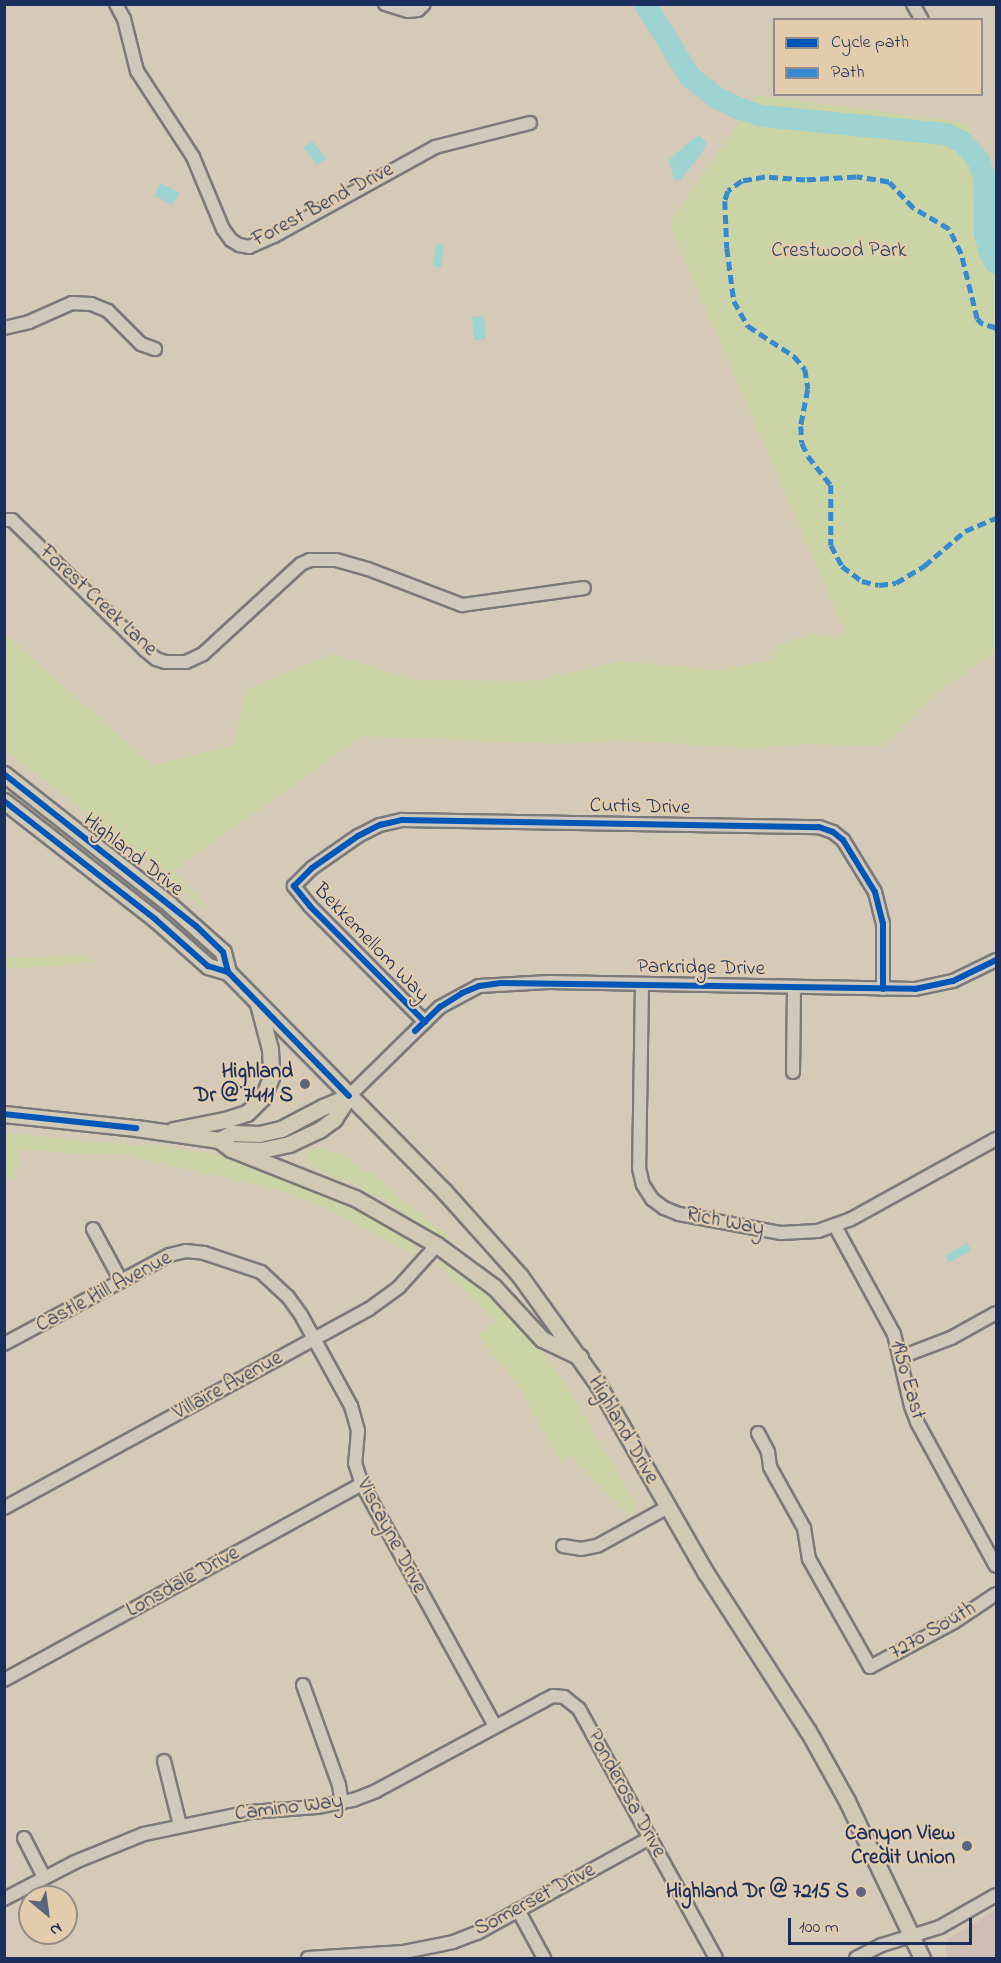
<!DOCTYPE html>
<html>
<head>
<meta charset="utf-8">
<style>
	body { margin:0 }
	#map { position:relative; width:1001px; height:1963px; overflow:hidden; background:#d5c9b8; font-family:"Indie Flower",sans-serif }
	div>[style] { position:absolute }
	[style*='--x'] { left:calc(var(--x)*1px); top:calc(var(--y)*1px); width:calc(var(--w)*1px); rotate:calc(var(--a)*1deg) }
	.built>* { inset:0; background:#cfbeb4 }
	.green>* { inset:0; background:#cbd4a4 }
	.water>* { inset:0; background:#9dd3d0; transform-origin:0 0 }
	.river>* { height:22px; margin:-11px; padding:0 11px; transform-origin:11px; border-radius:11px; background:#9dd3d0 }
	.roads { filter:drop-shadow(2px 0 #7b797a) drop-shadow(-2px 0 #7b797a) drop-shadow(0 2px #7b797a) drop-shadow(0 -2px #7b797a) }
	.minor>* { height:12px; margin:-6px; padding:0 6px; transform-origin:6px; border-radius:6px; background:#d1c8bc }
	.major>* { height:15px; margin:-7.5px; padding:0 7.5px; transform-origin:7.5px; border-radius:7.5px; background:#d2c9b5 }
	.quiet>* { height:4.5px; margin-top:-2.25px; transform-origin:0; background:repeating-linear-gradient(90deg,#368acf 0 9px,transparent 0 13.5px) }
	.cycleway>* { height:6px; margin:-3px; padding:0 3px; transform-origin:3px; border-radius:3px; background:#0057b8 }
	.dots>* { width:16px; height:16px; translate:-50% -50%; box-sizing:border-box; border:3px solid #e2ccab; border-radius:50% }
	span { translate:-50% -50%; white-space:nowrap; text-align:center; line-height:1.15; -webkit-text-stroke:4.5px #e2ccab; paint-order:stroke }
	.street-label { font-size:21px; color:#1b2f5e }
	.park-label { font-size:21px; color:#2c4063 }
	.poi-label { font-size:21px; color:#1b2f5e; font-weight:700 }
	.right { translate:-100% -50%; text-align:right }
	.frame { position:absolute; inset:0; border:6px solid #1b2f5e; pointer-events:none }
	.legend { position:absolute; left:773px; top:18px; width:210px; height:78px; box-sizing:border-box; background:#e2ccab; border:2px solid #928d8c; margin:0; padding:8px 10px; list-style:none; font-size:18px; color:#1b2f5e }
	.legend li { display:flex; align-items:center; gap:12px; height:30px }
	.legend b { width:30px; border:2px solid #928d8c }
	.north { position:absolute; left:18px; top:1885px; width:60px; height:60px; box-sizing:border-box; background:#e2ccab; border:2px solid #928d8c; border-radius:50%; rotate:151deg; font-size:16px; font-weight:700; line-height:24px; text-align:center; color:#1b2f5e }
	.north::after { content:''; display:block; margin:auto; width:21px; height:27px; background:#5c657e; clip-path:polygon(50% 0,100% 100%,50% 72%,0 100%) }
	.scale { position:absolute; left:788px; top:1918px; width:184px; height:27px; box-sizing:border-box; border:3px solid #1b2f5e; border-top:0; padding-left:8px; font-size:18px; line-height:21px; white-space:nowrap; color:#1b2f5e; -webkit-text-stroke:4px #e2ccab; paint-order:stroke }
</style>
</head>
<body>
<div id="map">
	<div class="built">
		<i style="clip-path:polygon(996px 1910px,996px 1958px,948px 1958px,945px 1948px,948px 1939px)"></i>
	</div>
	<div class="green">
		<i style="clip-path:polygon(757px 95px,966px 123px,996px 183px,991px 248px,996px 254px,996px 651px,932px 696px,884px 746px,804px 744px,752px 749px,658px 742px,614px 740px,561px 744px,363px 736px,172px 871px,207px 906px,202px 907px,154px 866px,5px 750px,5px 634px,152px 765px,233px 745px,247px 689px,331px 654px,417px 680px,531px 681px,621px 661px,718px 670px,769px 660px,779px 644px,811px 634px,833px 637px,846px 634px,669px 224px)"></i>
		<i style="clip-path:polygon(88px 955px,95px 962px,15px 969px,5px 966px,5px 958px)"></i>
		<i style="clip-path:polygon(4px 1133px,140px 1146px,142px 1143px,212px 1154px,251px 1163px,351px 1201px,371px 1217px,407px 1236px,417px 1251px,415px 1256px,326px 1208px,280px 1191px,123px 1154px,91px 1155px,19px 1149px,15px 1179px,5px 1176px)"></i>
		<i style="clip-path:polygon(316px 1147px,346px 1156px,364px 1171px,379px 1177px,400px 1199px,448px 1235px,450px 1241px,445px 1241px,383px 1198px,368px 1193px,352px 1181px,339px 1179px,312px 1167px,306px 1157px,307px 1152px)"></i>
		<i style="clip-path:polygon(450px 1262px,500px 1303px,540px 1348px,573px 1397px,636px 1504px,635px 1511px,629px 1515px,571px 1456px,560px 1462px,521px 1390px,477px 1334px,497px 1323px,437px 1264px)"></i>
	</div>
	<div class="water">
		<i style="clip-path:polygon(700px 136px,706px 142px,704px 149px,681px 180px,674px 179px,669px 160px,694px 138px)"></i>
		<i style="left:312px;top:141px;width:22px;height:11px;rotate:51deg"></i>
		<i style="left:161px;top:183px;width:21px;height:14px;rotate:29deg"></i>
		<i style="left:436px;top:244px;width:8px;height:23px;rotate:7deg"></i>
		<i style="left:484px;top:316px;width:23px;height:12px;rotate:85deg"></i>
		<i style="left:967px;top:1243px;width:8px;height:25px;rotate:60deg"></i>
	</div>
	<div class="river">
		<i style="--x:645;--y:4;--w:86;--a:58.3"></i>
		<i style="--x:690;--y:77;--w:34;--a:38"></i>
		<i style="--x:717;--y:98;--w:23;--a:25"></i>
		<i style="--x:738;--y:108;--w:26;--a:18"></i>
		<i style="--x:763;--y:116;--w:184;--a:5.6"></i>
		<i style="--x:946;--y:134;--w:18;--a:27"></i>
		<i style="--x:962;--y:142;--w:25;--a:48"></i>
		<i style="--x:979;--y:161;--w:16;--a:72"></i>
		<i style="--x:984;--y:176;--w:58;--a:89"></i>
		<i style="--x:985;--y:234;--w:20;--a:75"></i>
		<i style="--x:990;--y:253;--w:12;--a:59"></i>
	</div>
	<div class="roads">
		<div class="minor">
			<i style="--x:116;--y:4;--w:17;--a:62"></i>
			<i style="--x:124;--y:19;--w:54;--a:76"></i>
			<i style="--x:137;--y:71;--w:103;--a:56.9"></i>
			<i style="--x:193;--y:157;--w:78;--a:67.4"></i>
			<i style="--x:223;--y:229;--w:14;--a:54"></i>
			<i style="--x:231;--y:240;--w:9;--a:32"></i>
			<i style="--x:239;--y:245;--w:10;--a:11"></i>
			<i style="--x:249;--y:247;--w:27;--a:-24"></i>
			<i style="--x:274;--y:236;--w:184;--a:-28.9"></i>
			<i style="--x:435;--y:147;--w:98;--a:-14.2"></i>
			<i style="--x:385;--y:4;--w:24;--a:17"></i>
			<i style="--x:408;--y:11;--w:10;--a:-6"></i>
			<i style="--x:418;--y:10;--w:8;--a:-45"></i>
			<i style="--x:913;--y:4;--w:18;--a:61"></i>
			<i style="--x:4;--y:328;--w:26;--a:-13"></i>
			<i style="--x:29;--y:322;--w:47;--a:-23.8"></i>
			<i style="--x:72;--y:303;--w:19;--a:3"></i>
			<i style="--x:91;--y:304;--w:18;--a:22"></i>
			<i style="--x:108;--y:311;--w:47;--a:45"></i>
			<i style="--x:141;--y:344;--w:15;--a:20"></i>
			<i style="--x:4;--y:520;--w:8;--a:0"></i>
			<i style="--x:12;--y:520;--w:186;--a:44.3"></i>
			<i style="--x:145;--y:650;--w:14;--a:39"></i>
			<i style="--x:156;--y:659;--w:9;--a:18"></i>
			<i style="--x:165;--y:662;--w:21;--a:0"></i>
			<i style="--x:186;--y:662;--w:19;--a:-25"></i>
			<i style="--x:203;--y:654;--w:133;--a:-42.6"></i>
			<i style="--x:301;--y:564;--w:10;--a:-24"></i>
			<i style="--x:310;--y:560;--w:26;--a:0"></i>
			<i style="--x:336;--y:560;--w:33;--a:16"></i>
			<i style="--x:368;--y:569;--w:101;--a:21"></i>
			<i style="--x:462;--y:605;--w:123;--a:-7.9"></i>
			<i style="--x:642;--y:984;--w:184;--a:90.9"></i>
			<i style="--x:639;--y:1168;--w:17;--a:77"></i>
			<i style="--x:643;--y:1185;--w:17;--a:57"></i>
			<i style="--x:652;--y:1199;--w:15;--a:37"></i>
			<i style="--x:664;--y:1208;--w:16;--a:22"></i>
			<i style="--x:679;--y:1214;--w:104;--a:10.6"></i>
			<i style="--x:781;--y:1233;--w:37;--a:-3"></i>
			<i style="--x:818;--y:1231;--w:35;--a:-20"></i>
			<i style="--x:851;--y:1219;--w:166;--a:-28.9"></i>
			<i style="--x:425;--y:1022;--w:163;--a:-134.8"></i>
			<i style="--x:310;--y:906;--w:26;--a:-129"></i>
			<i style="--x:294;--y:886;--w:25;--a:-45"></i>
			<i style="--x:312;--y:868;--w:56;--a:-34.8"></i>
			<i style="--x:358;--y:836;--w:25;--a:-27"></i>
			<i style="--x:380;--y:825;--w:23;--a:-13"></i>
			<i style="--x:402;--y:820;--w:417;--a:1"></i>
			<i style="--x:819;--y:827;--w:15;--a:20"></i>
			<i style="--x:833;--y:832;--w:13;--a:39"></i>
			<i style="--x:843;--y:840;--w:61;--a:58.4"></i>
			<i style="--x:875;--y:892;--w:32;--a:76"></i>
			<i style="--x:883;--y:923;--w:66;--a:90"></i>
			<i style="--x:793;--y:1072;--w:85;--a:-89.3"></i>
			<i style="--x:349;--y:1096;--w:127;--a:-44.4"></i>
			<i style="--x:440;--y:1007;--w:44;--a:-28.3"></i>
			<i style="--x:479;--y:986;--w:70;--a:-3.3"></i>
			<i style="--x:549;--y:982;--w:366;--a:1.1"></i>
			<i style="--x:915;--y:989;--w:39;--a:-12"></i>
			<i style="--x:953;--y:981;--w:48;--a:-26"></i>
			<i style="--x:835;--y:1226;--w:123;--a:61.4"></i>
			<i style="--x:894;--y:1334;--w:74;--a:76.7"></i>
			<i style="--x:911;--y:1406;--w:17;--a:69"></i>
			<i style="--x:917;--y:1422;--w:164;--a:61.3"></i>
			<i style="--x:93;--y:1229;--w:59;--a:61.7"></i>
			<i style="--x:4;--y:1344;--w:187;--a:-28.3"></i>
			<i style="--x:169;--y:1255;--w:17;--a:-13"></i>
			<i style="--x:186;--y:1251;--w:18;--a:6"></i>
			<i style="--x:204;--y:1253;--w:60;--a:18.4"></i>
			<i style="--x:261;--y:1272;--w:37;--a:43"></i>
			<i style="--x:288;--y:1297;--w:22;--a:54"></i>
			<i style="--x:301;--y:1315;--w:104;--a:61.2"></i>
			<i style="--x:351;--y:1406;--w:26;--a:74"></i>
			<i style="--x:358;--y:1431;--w:32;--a:95"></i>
			<i style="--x:355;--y:1463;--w:22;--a:72"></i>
			<i style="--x:362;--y:1484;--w:276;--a:61.2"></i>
			<i style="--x:901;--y:1357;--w:53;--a:-20.8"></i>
			<i style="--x:951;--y:1338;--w:51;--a:-29.1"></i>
			<i style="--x:758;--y:1433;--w:21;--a:62"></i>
			<i style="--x:768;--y:1452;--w:15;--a:82"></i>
			<i style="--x:770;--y:1467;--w:70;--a:60.9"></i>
			<i style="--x:804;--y:1528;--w:31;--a:81"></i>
			<i style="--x:809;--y:1559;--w:124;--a:60.5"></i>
			<i style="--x:870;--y:1667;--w:95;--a:-28.2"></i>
			<i style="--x:954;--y:1622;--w:50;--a:-33.7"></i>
			<i style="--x:4;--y:1508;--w:416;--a:-28.6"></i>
			<i style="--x:369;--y:1309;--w:37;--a:-36"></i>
			<i style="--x:399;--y:1287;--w:57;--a:-47.9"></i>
			<i style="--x:563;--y:1546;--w:18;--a:9"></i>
			<i style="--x:581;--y:1549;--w:16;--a:-11"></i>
			<i style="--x:597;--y:1546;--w:81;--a:-28.8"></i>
			<i style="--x:4;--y:1680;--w:408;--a:-28.7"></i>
			<i style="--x:303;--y:1685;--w:106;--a:70.2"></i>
			<i style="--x:339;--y:1785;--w:18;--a:81"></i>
			<i style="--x:164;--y:1761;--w:66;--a:76"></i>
			<i style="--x:24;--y:1838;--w:44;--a:62.9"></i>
			<i style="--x:4;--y:1899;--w:80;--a:-27.5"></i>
			<i style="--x:75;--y:1862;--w:74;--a:-22.1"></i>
			<i style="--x:144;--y:1834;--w:108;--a:-11.7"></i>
			<i style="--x:250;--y:1812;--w:67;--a:-4.3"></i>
			<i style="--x:317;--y:1807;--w:37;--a:-11"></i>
			<i style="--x:353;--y:1800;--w:25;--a:-21"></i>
			<i style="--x:376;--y:1791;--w:190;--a:-28.3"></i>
			<i style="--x:543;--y:1701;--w:11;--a:-27"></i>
			<i style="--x:553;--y:1696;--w:11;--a:5"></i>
			<i style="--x:564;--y:1697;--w:19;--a:39"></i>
			<i style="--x:579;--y:1709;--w:284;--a:61.2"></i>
			<i style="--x:518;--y:1910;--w:55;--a:61.6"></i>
			<i style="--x:308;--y:1958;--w:96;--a:-3.6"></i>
			<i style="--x:404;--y:1952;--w:50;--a:-11.5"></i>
			<i style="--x:453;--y:1942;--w:26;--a:-21"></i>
			<i style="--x:477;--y:1933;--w:197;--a:-28.8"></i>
			<i style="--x:856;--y:1958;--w:29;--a:-27"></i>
			<i style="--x:882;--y:1945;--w:61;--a:-17.2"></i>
			<i style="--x:940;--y:1927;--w:64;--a:-29.7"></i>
		</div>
		<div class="major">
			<i style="--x:4;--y:774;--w:210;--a:38.2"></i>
			<i style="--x:169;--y:904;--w:72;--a:41.6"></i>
			<i style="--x:223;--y:952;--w:21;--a:76"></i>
			<i style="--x:228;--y:972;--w:308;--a:45.4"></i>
			<i style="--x:444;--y:1191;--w:114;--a:48.2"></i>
			<i style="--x:520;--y:1276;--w:132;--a:54.3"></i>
			<i style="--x:597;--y:1383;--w:219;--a:60.2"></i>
			<i style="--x:706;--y:1573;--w:188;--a:57.2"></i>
			<i style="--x:808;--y:1731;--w:80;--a:60.9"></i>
			<i style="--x:847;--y:1801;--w:174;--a:64.5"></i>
			<i style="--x:4;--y:801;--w:192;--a:38"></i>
			<i style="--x:155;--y:919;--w:71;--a:41.6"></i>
			<i style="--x:208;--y:966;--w:21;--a:17"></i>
			<i style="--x:4;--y:1114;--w:133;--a:6.1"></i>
			<i style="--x:136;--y:1128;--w:84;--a:8.2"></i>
			<i style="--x:219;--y:1140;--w:15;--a:37"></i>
			<i style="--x:231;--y:1149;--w:30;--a:2"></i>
			<i style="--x:261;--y:1150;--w:29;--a:-12"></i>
			<i style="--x:289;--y:1144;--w:33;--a:-25"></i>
			<i style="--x:319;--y:1130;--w:19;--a:-36"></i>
			<i style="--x:334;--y:1119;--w:27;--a:-57"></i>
			<i style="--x:173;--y:1130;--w:53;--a:-10.9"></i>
			<i style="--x:225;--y:1120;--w:23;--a:-18"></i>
			<i style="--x:247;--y:1113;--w:23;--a:-45"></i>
			<i style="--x:263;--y:1097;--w:22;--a:-68"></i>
			<i style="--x:271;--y:1077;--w:8;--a:-90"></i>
			<i style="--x:271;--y:1069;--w:20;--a:-93"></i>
			<i style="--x:270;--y:1049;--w:47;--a:-104.9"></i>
			<i style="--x:219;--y:1140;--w:15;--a:-28"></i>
			<i style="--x:232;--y:1133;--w:27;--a:2"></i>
			<i style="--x:259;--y:1134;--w:23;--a:-13"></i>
			<i style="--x:281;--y:1129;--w:47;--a:-27.6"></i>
			<i style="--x:323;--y:1107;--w:28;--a:-23"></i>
			<i style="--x:231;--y:1149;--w:133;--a:21.6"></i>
			<i style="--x:355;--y:1198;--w:95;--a:29.8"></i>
			<i style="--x:437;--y:1245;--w:71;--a:36.4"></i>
			<i style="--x:494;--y:1287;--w:71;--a:47.3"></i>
			<i style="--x:542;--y:1339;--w:42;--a:25.3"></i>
		</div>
	</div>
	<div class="quiet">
		<i style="--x:996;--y:328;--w:15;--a:-164"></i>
		<i style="--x:982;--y:324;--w:7;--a:-135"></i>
		<i style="--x:977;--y:319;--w:67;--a:-103.8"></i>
		<i style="--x:961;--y:254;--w:28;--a:-116"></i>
		<i style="--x:949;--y:229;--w:42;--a:-149.7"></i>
		<i style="--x:913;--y:208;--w:35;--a:-133"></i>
		<i style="--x:889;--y:182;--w:33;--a:-171"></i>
		<i style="--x:856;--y:177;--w:51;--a:176.6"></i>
		<i style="--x:805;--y:180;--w:40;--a:-175.7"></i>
		<i style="--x:765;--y:177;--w:23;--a:170"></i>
		<i style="--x:742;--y:181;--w:17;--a:144"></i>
		<i style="--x:728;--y:191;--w:10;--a:107"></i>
		<i style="--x:725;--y:201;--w:47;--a:87.6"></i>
		<i style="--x:727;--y:248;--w:53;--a:82.5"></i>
		<i style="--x:734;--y:301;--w:29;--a:61"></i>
		<i style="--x:748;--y:326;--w:55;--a:33.1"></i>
		<i style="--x:794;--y:356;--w:17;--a:50"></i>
		<i style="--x:805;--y:369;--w:20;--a:81"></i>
		<i style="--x:808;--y:389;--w:38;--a:101"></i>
		<i style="--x:801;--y:426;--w:17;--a:87"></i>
		<i style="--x:802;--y:443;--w:14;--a:65"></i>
		<i style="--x:808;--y:456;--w:37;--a:52"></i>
		<i style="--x:831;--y:485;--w:60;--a:90"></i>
		<i style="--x:831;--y:545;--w:24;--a:62"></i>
		<i style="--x:842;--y:566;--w:25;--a:37"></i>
		<i style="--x:862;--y:581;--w:17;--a:13"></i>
		<i style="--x:879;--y:585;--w:17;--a:-7"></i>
		<i style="--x:896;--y:583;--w:33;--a:-31"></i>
		<i style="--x:924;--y:566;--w:54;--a:-40.5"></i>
		<i style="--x:965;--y:531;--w:34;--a:-23"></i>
	</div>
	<div class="cycleway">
		<i style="--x:4;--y:774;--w:245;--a:38.4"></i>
		<i style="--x:196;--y:926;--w:37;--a:44"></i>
		<i style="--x:223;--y:952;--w:21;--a:76"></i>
		<i style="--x:228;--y:972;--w:173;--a:45.7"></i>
		<i style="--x:4;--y:801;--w:192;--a:38"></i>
		<i style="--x:155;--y:919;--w:71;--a:41.6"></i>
		<i style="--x:208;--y:966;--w:21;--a:17"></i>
		<i style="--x:425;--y:1022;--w:163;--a:-134.8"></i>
		<i style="--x:310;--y:906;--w:26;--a:-129"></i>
		<i style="--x:294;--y:886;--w:25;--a:-45"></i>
		<i style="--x:312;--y:868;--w:56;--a:-34.8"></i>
		<i style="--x:358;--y:836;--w:25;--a:-27"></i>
		<i style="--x:380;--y:825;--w:23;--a:-13"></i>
		<i style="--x:402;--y:820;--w:417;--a:1"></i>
		<i style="--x:819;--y:827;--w:15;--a:20"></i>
		<i style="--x:833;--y:832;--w:13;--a:39"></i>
		<i style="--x:843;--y:840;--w:61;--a:58.4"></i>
		<i style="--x:875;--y:892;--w:32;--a:76"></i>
		<i style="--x:883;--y:923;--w:66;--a:90"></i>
		<i style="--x:415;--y:1031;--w:35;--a:-44"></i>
		<i style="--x:440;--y:1007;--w:26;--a:-32"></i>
		<i style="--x:462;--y:993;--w:18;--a:-22"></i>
		<i style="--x:479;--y:986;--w:22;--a:-8"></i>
		<i style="--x:501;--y:983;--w:414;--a:0.8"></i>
		<i style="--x:915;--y:989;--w:39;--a:-12"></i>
		<i style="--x:953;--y:981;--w:48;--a:-26"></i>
		<i style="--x:4;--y:1114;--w:133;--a:6.1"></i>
	</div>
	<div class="dots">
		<i style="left:305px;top:1084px;background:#5c657e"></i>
		<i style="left:967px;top:1846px;background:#5c657e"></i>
		<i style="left:861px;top:1892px;background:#5c657e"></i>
	</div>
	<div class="street-label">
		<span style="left:323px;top:205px;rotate:-28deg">Forest Bend Drive</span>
		<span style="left:98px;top:601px;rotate:43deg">Forest Creek Lane</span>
		<span style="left:640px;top:807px;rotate:1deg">Curtis Drive</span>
		<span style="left:133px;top:855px;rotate:38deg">Highland Drive</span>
		<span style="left:371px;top:943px;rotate:46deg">Bekkemellom Way</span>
		<span style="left:701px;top:968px;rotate:1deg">Parkridge Drive</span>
		<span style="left:725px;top:1222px;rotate:11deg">Rich Way</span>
		<span style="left:104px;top:1292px;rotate:-28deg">Castle Hill Avenue</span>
		<span style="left:907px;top:1380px;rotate:74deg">1950 East</span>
		<span style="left:228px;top:1386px;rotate:-29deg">Villaire Avenue</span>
		<span style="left:623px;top:1430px;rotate:60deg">Highland Drive</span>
		<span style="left:391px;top:1536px;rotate:62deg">Viscayne Drive</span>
		<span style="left:183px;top:1582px;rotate:-29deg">Lonsdale Drive</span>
		<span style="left:933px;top:1631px;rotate:-30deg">7270 South</span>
		<span style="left:626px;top:1794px;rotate:61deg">Ponderosa Drive</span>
		<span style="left:289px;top:1808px;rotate:-7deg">Camino Way</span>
		<span style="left:535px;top:1900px;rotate:-28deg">Somerset Drive</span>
	</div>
	<div class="park-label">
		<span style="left:839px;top:251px">Crestwood Park</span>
	</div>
	<div class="poi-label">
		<span class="right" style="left:293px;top:1084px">Highland<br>Dr @ 7411 S</span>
		<span class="right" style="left:955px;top:1846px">Canyon View<br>Credit Union</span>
		<span class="right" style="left:849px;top:1892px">Highland Dr @ 7215 S</span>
	</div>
	<div class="frame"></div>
	<ul class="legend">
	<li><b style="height:8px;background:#0057b8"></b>Cycle path</li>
	<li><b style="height:8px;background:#368acf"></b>Path</li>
	</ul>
	<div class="north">N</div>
	<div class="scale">100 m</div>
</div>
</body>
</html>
